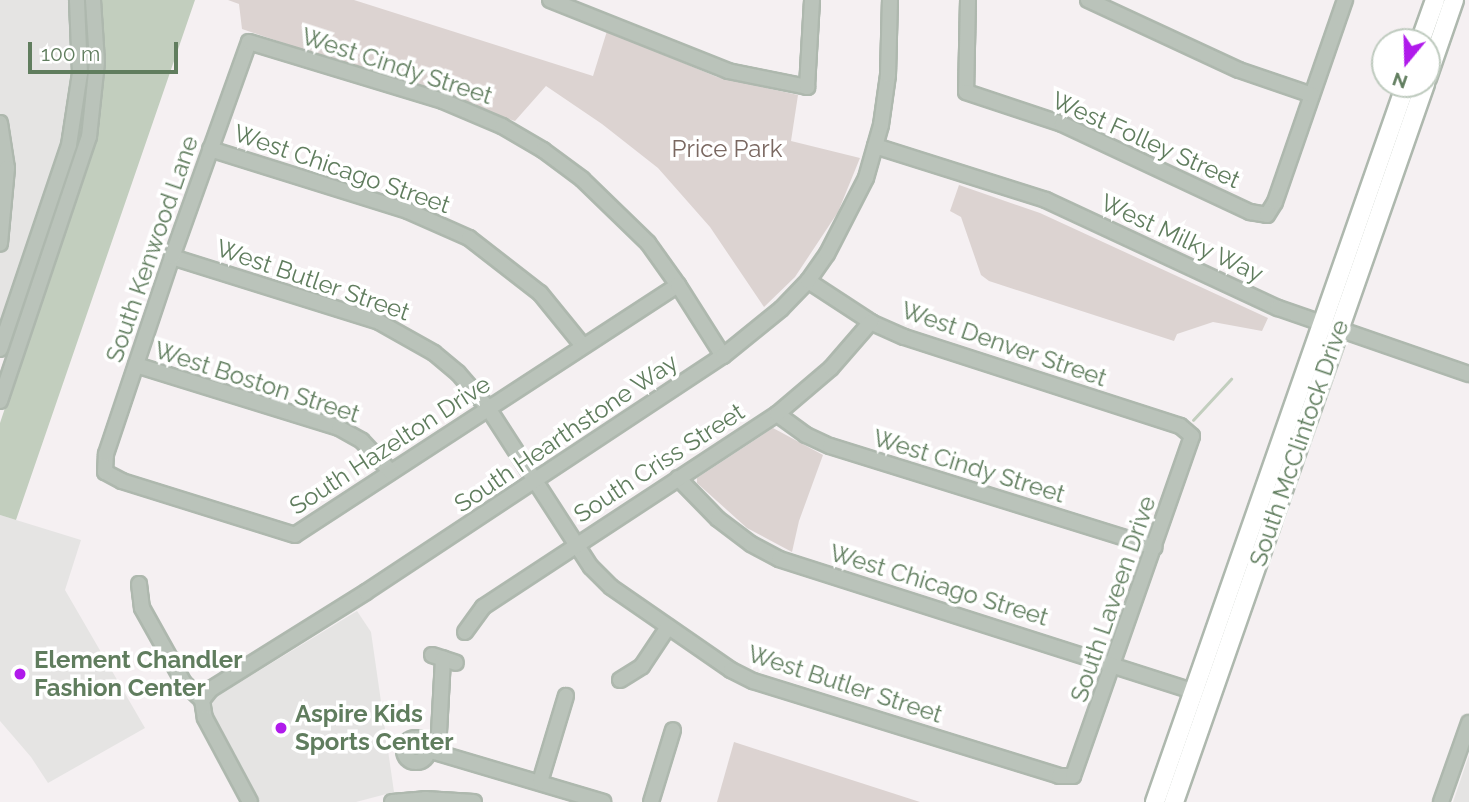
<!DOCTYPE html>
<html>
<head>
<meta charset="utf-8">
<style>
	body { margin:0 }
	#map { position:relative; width:1469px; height:802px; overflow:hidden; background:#f5f0f2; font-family:Raleway,sans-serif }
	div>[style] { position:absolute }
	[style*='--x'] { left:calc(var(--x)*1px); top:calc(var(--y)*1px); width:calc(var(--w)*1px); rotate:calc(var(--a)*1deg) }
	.built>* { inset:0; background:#e5e4e3 }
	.green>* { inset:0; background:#dcd3d1 }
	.water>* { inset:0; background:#c2cebe }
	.stream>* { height:2.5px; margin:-1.25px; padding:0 1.25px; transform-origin:1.25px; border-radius:1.25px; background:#c2cebe }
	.roads { filter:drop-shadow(2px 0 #aeb8ae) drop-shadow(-2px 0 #aeb8ae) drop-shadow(0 2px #aeb8ae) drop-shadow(0 -2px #aeb8ae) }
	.minor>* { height:14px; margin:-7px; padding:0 7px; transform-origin:7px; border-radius:7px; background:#bac3ba }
	.minor>.ring { margin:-7px; padding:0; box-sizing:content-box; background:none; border:14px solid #bac3ba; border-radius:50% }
	.major>* { height:18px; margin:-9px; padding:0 9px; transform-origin:9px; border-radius:9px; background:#fff }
	.dots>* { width:19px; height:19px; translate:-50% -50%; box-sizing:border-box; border:4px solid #fff; border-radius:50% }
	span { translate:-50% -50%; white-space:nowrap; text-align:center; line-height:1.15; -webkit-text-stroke:7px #fff; paint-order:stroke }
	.street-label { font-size:24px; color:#607d5e }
	.park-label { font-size:24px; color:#7a6861 }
	.poi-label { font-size:24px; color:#607d5e; font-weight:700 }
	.left { translate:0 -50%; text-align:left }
	.north { position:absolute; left:1371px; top:28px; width:70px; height:70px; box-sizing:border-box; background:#fff; border:2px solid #bfcbbf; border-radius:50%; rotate:199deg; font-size:19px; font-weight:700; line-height:28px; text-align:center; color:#607d5e }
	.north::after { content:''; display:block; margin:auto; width:24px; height:32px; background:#b01aeb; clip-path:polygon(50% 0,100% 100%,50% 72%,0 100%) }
	.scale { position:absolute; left:28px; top:42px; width:150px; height:32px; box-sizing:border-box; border:4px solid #607d5e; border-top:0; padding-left:9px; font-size:21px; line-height:24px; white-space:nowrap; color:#607d5e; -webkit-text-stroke:5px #fff; paint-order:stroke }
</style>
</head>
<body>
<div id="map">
	<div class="built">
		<i style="clip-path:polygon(0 0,69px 0,73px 62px,69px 110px,58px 155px,0 327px)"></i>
		<i style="clip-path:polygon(0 515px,81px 540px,65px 590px,145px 728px,48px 783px,31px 757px,0 721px)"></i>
		<i style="clip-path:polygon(357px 611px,371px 632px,394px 792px,356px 802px,259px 802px,214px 720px,209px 707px,211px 700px)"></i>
		<i style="clip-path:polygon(1469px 755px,1469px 802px,1453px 802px)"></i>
	</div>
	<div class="green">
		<i style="clip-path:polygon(228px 0,354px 0,593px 76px,607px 31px,717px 77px,798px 95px,791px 141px,860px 158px,838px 212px,795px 277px,764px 307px,710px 227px,658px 168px,602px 124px,546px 86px,515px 121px,242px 29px,239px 4px)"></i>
		<i style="clip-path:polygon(959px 185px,1040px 213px,1268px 318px,1262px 331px,1213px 322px,1177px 334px,1174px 341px,989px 281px,981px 275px,961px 217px,950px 211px)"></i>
		<i style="clip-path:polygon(773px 428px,823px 455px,799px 521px,792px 552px,747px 528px,697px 483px,697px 478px)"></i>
		<i style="clip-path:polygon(734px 742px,920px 802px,717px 802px)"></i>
	</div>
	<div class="water">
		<i style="clip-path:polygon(101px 0,195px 0,16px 520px,0 515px,0 423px,94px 141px,104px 81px,105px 50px)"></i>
	</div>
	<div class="stream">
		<i style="--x:1193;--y:420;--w:56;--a:-47.2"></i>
	</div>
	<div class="roads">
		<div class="minor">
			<i style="--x:550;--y:0;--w:192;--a:21.7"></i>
			<i style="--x:728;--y:71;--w:81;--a:11.4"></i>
			<i style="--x:807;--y:87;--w:87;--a:-86.7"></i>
			<i style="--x:968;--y:0;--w:92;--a:91.2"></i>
			<i style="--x:966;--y:92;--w:101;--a:18.4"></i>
			<i style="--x:1062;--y:124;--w:208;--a:25.1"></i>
			<i style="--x:1250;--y:212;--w:17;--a:10"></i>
			<i style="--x:1267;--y:215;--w:15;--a:-58"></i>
			<i style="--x:1275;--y:202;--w:214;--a:-70.9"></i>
			<i style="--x:1088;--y:0;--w:166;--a:24.9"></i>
			<i style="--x:1239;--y:70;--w:77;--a:18.9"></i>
			<i style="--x:0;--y:123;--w:46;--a:81.2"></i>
			<i style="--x:7;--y:168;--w:76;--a:95.3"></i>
			<i style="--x:875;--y:146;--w:179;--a:17.5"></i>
			<i style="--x:1046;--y:200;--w:256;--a:25"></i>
			<i style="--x:1278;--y:308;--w:202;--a:19.1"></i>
			<i style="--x:210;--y:149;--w:207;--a:17.4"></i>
			<i style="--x:408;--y:211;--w:67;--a:23.9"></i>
			<i style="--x:469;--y:238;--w:90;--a:37.8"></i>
			<i style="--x:540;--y:293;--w:68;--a:50.9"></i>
			<i style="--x:172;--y:257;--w:217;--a:17.4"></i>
			<i style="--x:379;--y:322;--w:63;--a:29.4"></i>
			<i style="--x:434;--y:353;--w:31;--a:40"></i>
			<i style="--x:458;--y:373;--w:46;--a:49.4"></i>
			<i style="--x:488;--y:408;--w:189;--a:57.1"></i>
			<i style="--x:591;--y:567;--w:28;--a:45"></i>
			<i style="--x:611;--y:587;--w:146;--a:34.7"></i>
			<i style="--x:731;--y:670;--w:25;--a:27"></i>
			<i style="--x:753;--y:681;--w:320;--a:17.2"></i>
			<i style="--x:1059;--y:776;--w:14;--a:0"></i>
			<i style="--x:1073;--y:776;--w:360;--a:-70.7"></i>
			<i style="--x:1192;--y:436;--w:16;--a:-140"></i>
			<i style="--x:1180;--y:426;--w:290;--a:-162.1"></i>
			<i style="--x:904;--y:337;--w:36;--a:-156"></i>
			<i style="--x:871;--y:322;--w:75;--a:-146.9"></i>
			<i style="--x:678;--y:285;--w:457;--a:146.9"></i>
			<i style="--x:295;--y:535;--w:181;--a:-162.7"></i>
			<i style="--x:122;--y:481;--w:19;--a:-152"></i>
			<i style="--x:105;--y:472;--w:18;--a:-87"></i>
			<i style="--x:106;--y:454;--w:208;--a:-71.5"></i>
			<i style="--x:172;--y:257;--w:228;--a:-70.3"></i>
			<i style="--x:249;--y:42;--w:203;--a:16.9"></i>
			<i style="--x:443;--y:101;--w:64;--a:23"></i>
			<i style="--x:502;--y:126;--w:48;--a:30.3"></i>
			<i style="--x:543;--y:150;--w:49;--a:36.6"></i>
			<i style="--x:582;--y:179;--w:92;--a:44.1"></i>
			<i style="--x:648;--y:243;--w:52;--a:54.5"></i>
			<i style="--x:678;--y:285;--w:84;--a:57.6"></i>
			<i style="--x:0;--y:349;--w:215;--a:-71.3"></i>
			<i style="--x:69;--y:145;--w:73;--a:-81.3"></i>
			<i style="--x:80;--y:73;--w:73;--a:-92.4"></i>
			<i style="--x:136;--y:365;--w:213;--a:17.2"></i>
			<i style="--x:339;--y:428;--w:26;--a:29"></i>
			<i style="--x:362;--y:441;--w:42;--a:46.9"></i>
			<i style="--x:0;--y:401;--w:279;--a:-71.4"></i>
			<i style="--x:89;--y:137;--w:75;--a:-83.9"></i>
			<i style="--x:97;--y:62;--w:62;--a:-93.7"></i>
			<i style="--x:777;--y:414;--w:36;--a:36"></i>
			<i style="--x:806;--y:435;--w:26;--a:25"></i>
			<i style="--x:830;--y:446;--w:340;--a:17.3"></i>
			<i style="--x:678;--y:478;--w:57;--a:45.7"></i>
			<i style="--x:718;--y:519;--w:41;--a:37.1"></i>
			<i style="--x:751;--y:544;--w:32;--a:28"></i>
			<i style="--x:779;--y:559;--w:445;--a:17.7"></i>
			<i style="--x:139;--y:584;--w:24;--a:83"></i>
			<i style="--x:142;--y:608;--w:86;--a:60.8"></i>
			<i style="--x:184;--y:683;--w:25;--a:43"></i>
			<i style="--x:465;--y:632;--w:31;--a:-54"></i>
			<i style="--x:483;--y:607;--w:352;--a:-33.3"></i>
			<i style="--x:777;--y:414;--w:71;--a:-40.4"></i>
			<i style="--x:831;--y:368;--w:61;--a:-49"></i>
			<i style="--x:432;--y:655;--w:25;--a:18"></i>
			<i style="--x:620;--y:680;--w:26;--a:-32"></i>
			<i style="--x:642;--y:666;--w:47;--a:-56.3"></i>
			<i style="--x:202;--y:700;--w:14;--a:-51"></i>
			<i style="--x:211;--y:689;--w:183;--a:-32"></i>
			<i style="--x:366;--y:592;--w:428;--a:-33.5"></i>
			<i style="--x:723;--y:356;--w:75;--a:-39"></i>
			<i style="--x:781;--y:309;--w:39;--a:-46"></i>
			<i style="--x:808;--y:281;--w:33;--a:-55"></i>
			<i style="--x:827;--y:254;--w:85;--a:-62.8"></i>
			<i style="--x:866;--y:178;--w:55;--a:-74.2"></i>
			<i style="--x:881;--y:125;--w:50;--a:-82"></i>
			<i style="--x:888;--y:75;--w:75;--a:-88.5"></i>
			<i style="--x:202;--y:700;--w:18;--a:81"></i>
			<i style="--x:205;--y:718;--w:95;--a:61.8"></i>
			<i class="ring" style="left:404px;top:738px;width:10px;height:10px"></i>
			<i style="--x:428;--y:750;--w:183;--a:16.5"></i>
			<i style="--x:438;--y:751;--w:93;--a:-86.9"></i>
			<i style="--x:540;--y:782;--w:90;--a:-73.2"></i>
			<i style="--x:392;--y:802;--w:33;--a:-5"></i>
			<i style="--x:425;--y:799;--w:49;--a:3.5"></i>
			<i style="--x:651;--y:802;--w:75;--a:-73"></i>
			<i style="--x:1441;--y:802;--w:84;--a:-70.5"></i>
		</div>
		<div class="major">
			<i style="--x:1420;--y:42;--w:45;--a:-70.3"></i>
			<i style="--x:1427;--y:78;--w:83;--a:-70.9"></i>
			<i style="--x:1155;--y:802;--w:761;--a:-70.73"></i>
			<i style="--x:1174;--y:802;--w:761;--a:-70.73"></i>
		</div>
	</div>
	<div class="dots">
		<i style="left:20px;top:674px;background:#b01aeb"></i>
		<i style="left:281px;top:728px;background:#b01aeb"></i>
	</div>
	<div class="street-label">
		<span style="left:397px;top:66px;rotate:18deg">West Cindy Street</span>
		<span style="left:1146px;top:140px;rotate:24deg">West Folley Street</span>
		<span style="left:342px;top:169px;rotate:19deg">West Chicago Street</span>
		<span style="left:1182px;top:238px;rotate:25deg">West Milky Way</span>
		<span style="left:152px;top:249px;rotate:-71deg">South Kenwood Lane</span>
		<span style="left:313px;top:280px;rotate:19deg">West Butler Street</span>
		<span style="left:1004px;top:344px;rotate:19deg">West Denver Street</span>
		<span style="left:257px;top:382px;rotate:18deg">West Boston Street</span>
		<span style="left:566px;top:433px;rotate:-34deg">South Hearthstone Way</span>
		<span style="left:1299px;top:443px;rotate:-71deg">South McClintock Drive</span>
		<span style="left:390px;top:445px;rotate:-33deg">South Hazelton Drive</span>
		<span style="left:659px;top:463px;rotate:-33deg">South Criss Street</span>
		<span style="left:969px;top:466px;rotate:17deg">West Cindy Street</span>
		<span style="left:939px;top:585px;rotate:17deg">West Chicago Street</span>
		<span style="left:1113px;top:599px;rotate:-71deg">South Laveen Drive</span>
		<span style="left:845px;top:684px;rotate:18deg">West Butler Street</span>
	</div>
	<div class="park-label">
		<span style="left:727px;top:149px">Price Park</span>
	</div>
	<div class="poi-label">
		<span class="left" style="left:34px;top:674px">Element Chandler<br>Fashion Center</span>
		<span class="left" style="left:295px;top:728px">Aspire Kids<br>Sports Center</span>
	</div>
	<div class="north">N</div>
	<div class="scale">100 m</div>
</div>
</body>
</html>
